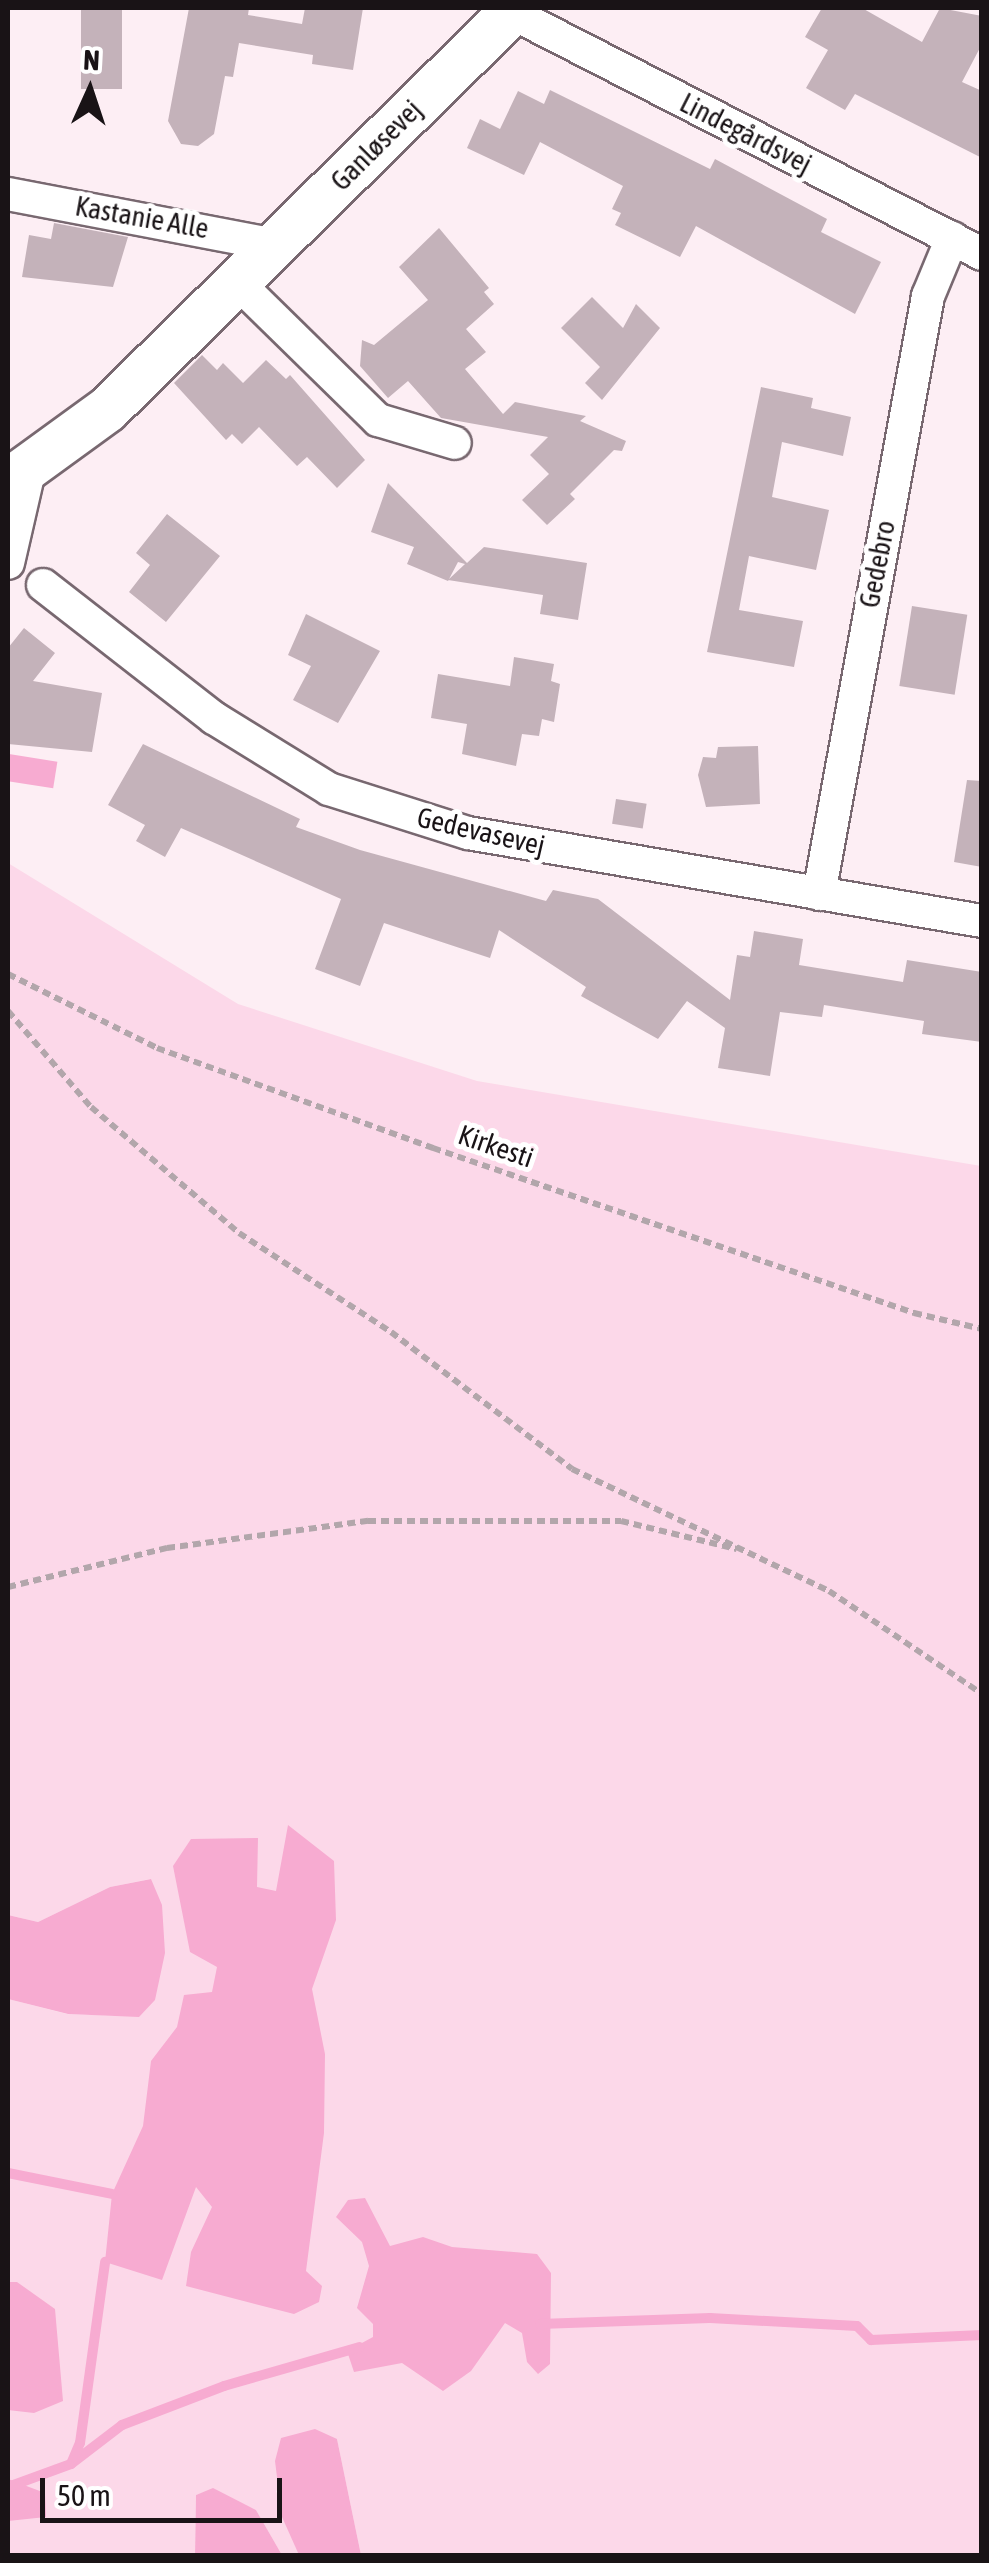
<!DOCTYPE html>
<html>
<head>
<meta charset="utf-8">
<style>
	body { margin:0 }
	#map { position:relative; width:989px; height:2563px; overflow:hidden; background:#fdeef4; font-family:"Asap Condensed",sans-serif }
	div>[style] { position:absolute }
	[style*='--x'] { left:calc(var(--x)*1px); top:calc(var(--y)*1px); width:calc(var(--w)*1px); rotate:calc(var(--a)*1deg) }
	.green>* { inset:0; background:#fcd8e9 }
	.water>* { inset:0; background:#f7abd1; transform-origin:0 0 }
	.stream>* { height:10px; margin:-5px; padding:0 5px; transform-origin:5px; border-radius:5px; background:#f7abd1 }
	.building>* { inset:0; background:#c4b2ba; transform-origin:0 0 }
	.path>* { height:6px; margin-top:-3px; transform-origin:0; background:repeating-linear-gradient(90deg,#b2a6ab 0 8px,transparent 0 13px) }
	.roads { filter:drop-shadow(2px 0 #786870) drop-shadow(-2px 0 #786870) drop-shadow(0 2px #786870) drop-shadow(0 -2px #786870) }
	.street>* { height:32px; margin:-16px; padding:0 16px; transform-origin:16px; border-radius:16px; background:#fff }
	.secondary>* { height:45px; margin:-22.5px; padding:0 22.5px; transform-origin:22.5px; border-radius:22.5px; background:#fff }
	span { translate:-50% -50%; white-space:nowrap; text-align:center; line-height:1.15; -webkit-text-stroke:10px #fff; paint-order:stroke }
	.street-label { font-size:28px; color:#191316 }
	.frame { position:absolute; inset:0; border:10px solid #191316; pointer-events:none }
	.north { position:absolute; left:40px; top:40px; width:100px; height:100px; -webkit-text-stroke:8px #fff; paint-order:stroke; rotate:3deg; font-size:28px; font-weight:700; line-height:40px; text-align:center; color:#191316 }
	.north::after { content:''; display:block; margin:auto; width:35px; height:45px; background:#191316; clip-path:polygon(50% 0,100% 100%,50% 72%,0 100%) }
	.scale { position:absolute; left:40px; top:2478px; width:242px; height:45px; box-sizing:border-box; border:5px solid #191316; border-top:0; padding-left:12px; font-size:30px; line-height:35px; white-space:nowrap; color:#191316; -webkit-text-stroke:8px #fff; paint-order:stroke }
</style>
</head>
<body>
<div id="map">
	<div class="green">
		<i style="clip-path:polygon(8px 863px,238px 1004px,477px 1081px,981px 1166px,981px 2555px,361px 2555px,337px 2439px,276px 2491px,299px 2555px,282px 2555px,256px 2510px,213px 2489px,196px 2495px,195px 2555px,8px 2555px,8px 1999px,67px 2014px,125px 2016px,150px 1879px,110px 1887px,38px 1922px,8px 1915px)"></i>
	</div>
	<div class="water">
		<i style="left:9px;top:754px;width:49px;height:27px;rotate:9deg"></i>
		<i style="clip-path:polygon(288px 1825px,334px 1861px,336px 1920px,312px 1989px,325px 2054px,324px 2133px,306px 2271px,322px 2286px,319px 2302px,294px 2314px,186px 2286px,191px 2252px,212px 2207px,196px 2187px,162px 2280px,105px 2262px,112px 2194px,143px 2126px,151px 2061px,177px 2027px,184px 1995px,212px 1992px,217px 1967px,190px 1952px,173px 1866px,191px 1839px,258px 1838px,257px 1887px,276px 1891px)"></i>
		<i style="clip-path:polygon(151px 1879px,162px 1905px,165px 1953px,155px 2000px,139px 2017px,68px 2014px,8px 1999px,8px 1915px,38px 1922px,110px 1887px)"></i>
		<i style="clip-path:polygon(365px 2198px,390px 2246px,423px 2237px,452px 2247px,537px 2254px,551px 2273px,550px 2364px,538px 2374px,527px 2362px,522px 2333px,505px 2323px,471px 2371px,443px 2391px,402px 2363px,354px 2372px,347px 2351px,373px 2337px,373px 2324px,357px 2308px,369px 2266px,362px 2242px,336px 2217px,348px 2200px)"></i>
		<i style="clip-path:polygon(8px 2282px,17px 2282px,55px 2309px,63px 2401px,34px 2413px,8px 2410px)"></i>
		<i style="clip-path:polygon(315px 2429px,337px 2439px,361px 2555px,299px 2555px,282px 2517px,275px 2461px,281px 2438px)"></i>
		<i style="clip-path:polygon(8px 2479px,45px 2493px,46px 2517px,8px 2521px)"></i>
		<i style="clip-path:polygon(213px 2488px,256px 2510px,282px 2555px,195px 2555px,196px 2495px)"></i>
	</div>
	<div class="stream">
		<i style="--x:8;--y:2173;--w:106;--a:11.4"></i>
		<i style="--x:540;--y:2324;--w:170;--a:-2"></i>
		<i style="--x:710;--y:2318;--w:147;--a:3.1"></i>
		<i style="--x:857;--y:2326;--w:20;--a:45"></i>
		<i style="--x:871;--y:2340;--w:111;--a:-2.6"></i>
		<i style="--x:71;--y:2464;--w:64;--a:-37.4"></i>
		<i style="--x:122;--y:2425;--w:109;--a:-20.9"></i>
		<i style="--x:224;--y:2386;--w:141;--a:-16"></i>
		<i style="--x:8;--y:2487;--w:67;--a:-20.1"></i>
		<i style="--x:71;--y:2464;--w:23;--a:-67"></i>
		<i style="--x:80;--y:2443;--w:183;--a:-82.1"></i>
	</div>
	<div class="building">
		<i style="left:81px;top:8px;width:41px;height:81px"></i>
		<i style="clip-path:polygon(189px 8px,249px 8px,248px 15px,302px 24px,305px 8px,363px 8px,353px 70px,312px 64px,313px 55px,239px 43px,233px 77px,225px 76px,214px 134px,198px 146px,181px 144px,168px 121px)"></i>
		<i style="clip-path:polygon(822px 8px,862px 8px,922px 42px,940px 8px,982px 16px,982px 44px,962px 82px,982px 91px,982px 158px,855px 94px,845px 110px,806px 88px,828px 50px,805px 37px)"></i>
		<i style="clip-path:polygon(550px 90px,710px 169px,715px 159px,827px 219px,821px 232px,881px 262px,855px 314px,696px 226px,680px 257px,615px 225px,621px 213px,612px 209px,623px 186px,540px 142px,524px 175px,467px 148px,480px 119px,500px 129px,518px 91px,544px 104px)"></i>
		<i style="clip-path:polygon(54px 223px,128px 237px,113px 287px,22px 277px,29px 235px,51px 239px)"></i>
		<i style="clip-path:polygon(439px 228px,489px 288px,484px 292px,494px 304px,466px 329px,486px 352px,465px 369px,503px 414px,515px 402px,586px 416px,580px 421px,626px 441px,622px 451px,614px 450px,570px 494px,575px 499px,547px 525px,522px 500px,549px 474px,530px 455px,548px 437px,441px 418px,408px 381px,388px 398px,360px 366px,362px 340px,374px 345px,428px 300px,399px 267px)"></i>
		<i style="clip-path:polygon(592px 297px,623px 328px,636px 304px,660px 328px,602px 400px,585px 383px,600px 367px,561px 328px)"></i>
		<i style="clip-path:polygon(202px 355px,217px 370px,223px 363px,243px 383px,266px 360px,286px 379px,290px 375px,365px 460px,337px 488px,307px 457px,297px 466px,259px 427px,242px 444px,232px 434px,226px 440px,174px 383px)"></i>
		<i style="clip-path:polygon(761px 387px,813px 398px,811px 408px,851px 417px,843px 456px,782px 442px,772px 497px,829px 510px,816px 570px,749px 556px,739px 610px,803px 621px,794px 667px,707px 652px)"></i>
		<i style="clip-path:polygon(388px 483px,467px 563px,484px 547px,587px 563px,578px 620px,540px 614px,543px 595px,448px 580px,465px 564px,458px 562px,448px 581px,407px 564px,414px 547px,371px 532px)"></i>
		<i style="clip-path:polygon(167px 514px,220px 556px,166px 622px,129px 592px,150px 565px,136px 553px)"></i>
		<i style="left:912px;top:606px;width:56px;height:81px;rotate:9deg"></i>
		<i style="clip-path:polygon(306px 614px,380px 651px,338px 723px,293px 700px,311px 666px,288px 655px)"></i>
		<i style="clip-path:polygon(24px 628px,55px 653px,33px 681px,102px 693px,92px 752px,8px 744px,8px 648px)"></i>
		<i style="clip-path:polygon(514px 657px,554px 664px,551px 681px,560px 684px,554px 722px,542px 719px,539px 736px,522px 734px,516px 766px,462px 754px,467px 724px,431px 718px,438px 674px,510px 686px)"></i>
		<i style="clip-path:polygon(143px 744px,300px 819px,296px 827px,360px 850px,546px 901px,553px 890px,598px 899px,730px 1000px,737px 955px,750px 957px,754px 931px,803px 939px,799px 965px,903px 982px,907px 960px,982px 972px,982px 1042px,922px 1034px,924px 1021px,824px 1005px,822px 1017px,780px 1012px,770px 1076px,718px 1068px,725px 1028px,687px 1001px,658px 1039px,581px 996px,586px 987px,499px 930px,490px 958px,384px 923px,360px 986px,315px 969px,341px 899px,181px 828px,165px 857px,136px 841px,145px 825px,108px 805px)"></i>
		<i style="clip-path:polygon(758px 746px,760px 804px,706px 807px,698px 775px,703px 757px,716px 758px,718px 747px)"></i>
		<i style="clip-path:polygon(967px 780px,982px 781px,982px 867px,954px 862px)"></i>
		<i style="left:616px;top:799px;width:31px;height:25px;rotate:9deg"></i>
	</div>
	<div class="path">
		<i style="--x:8;--y:974;--w:166;--a:26.4"></i>
		<i style="--x:157;--y:1048;--w:294;--a:19.9"></i>
		<i style="--x:433;--y:1148;--w:509;--a:18.93"></i>
		<i style="--x:914;--y:1313;--w:70;--a:13.2"></i>
		<i style="--x:8;--y:1011;--w:127;--a:49.2"></i>
		<i style="--x:91;--y:1107;--w:194;--a:40.4"></i>
		<i style="--x:239;--y:1233;--w:181;--a:33.1"></i>
		<i style="--x:391;--y:1332;--w:227;--a:37.1"></i>
		<i style="--x:572;--y:1469;--w:284;--a:25.4"></i>
		<i style="--x:829;--y:1591;--w:184;--a:33.9"></i>
		<i style="--x:8;--y:1587;--w:164;--a:-13.8"></i>
		<i style="--x:167;--y:1548;--w:203;--a:-7.7"></i>
		<i style="--x:368;--y:1521;--w:253;--a:0"></i>
		<i style="--x:621;--y:1521;--w:119;--a:13.6"></i>
	</div>
	<div class="roads">
		<div class="street">
			<i style="--x:510;--y:12;--w:530;--a:27.14"></i>
			<i style="--x:8;--y:194;--w:272;--a:10.8"></i>
			<i style="--x:238;--y:283;--w:196;--a:44.4"></i>
			<i style="--x:378;--y:420;--w:80;--a:16.6"></i>
			<i style="--x:8;--y:563;--w:94;--a:-77.1"></i>
			<i style="--x:43;--y:585;--w:217;--a:37.9"></i>
			<i style="--x:214;--y:718;--w:135;--a:31.7"></i>
			<i style="--x:329;--y:789;--w:146;--a:17.6"></i>
			<i style="--x:468;--y:833;--w:521;--a:9.72"></i>
			<i style="--x:819;--y:894;--w:608;--a:-79.67"></i>
			<i style="--x:928;--y:296;--w:63;--a:-67.5"></i>
		</div>
		<div class="secondary">
			<i style="--x:8;--y:481;--w:122;--a:-36"></i>
			<i style="--x:107;--y:409;--w:572;--a:-44.5"></i>
		</div>
	</div>
	<div class="street-label">
		<span style="left:746px;top:133px;rotate:27deg">Lindegårdsvej</span>
		<span style="left:376px;top:145px;rotate:-45deg">Ganløsevej</span>
		<span style="left:142px;top:217px;rotate:10deg">Kastanie Alle</span>
		<span style="left:877px;top:564px;rotate:-79deg">Gedebro</span>
		<span style="left:481px;top:831px;rotate:13deg">Gedevasevej</span>
		<span style="left:496px;top:1146px;rotate:19deg">Kirkesti</span>
	</div>
	<div class="frame"></div>
	<div class="north">N</div>
	<div class="scale">50 m</div>
</div>
</body>
</html>
